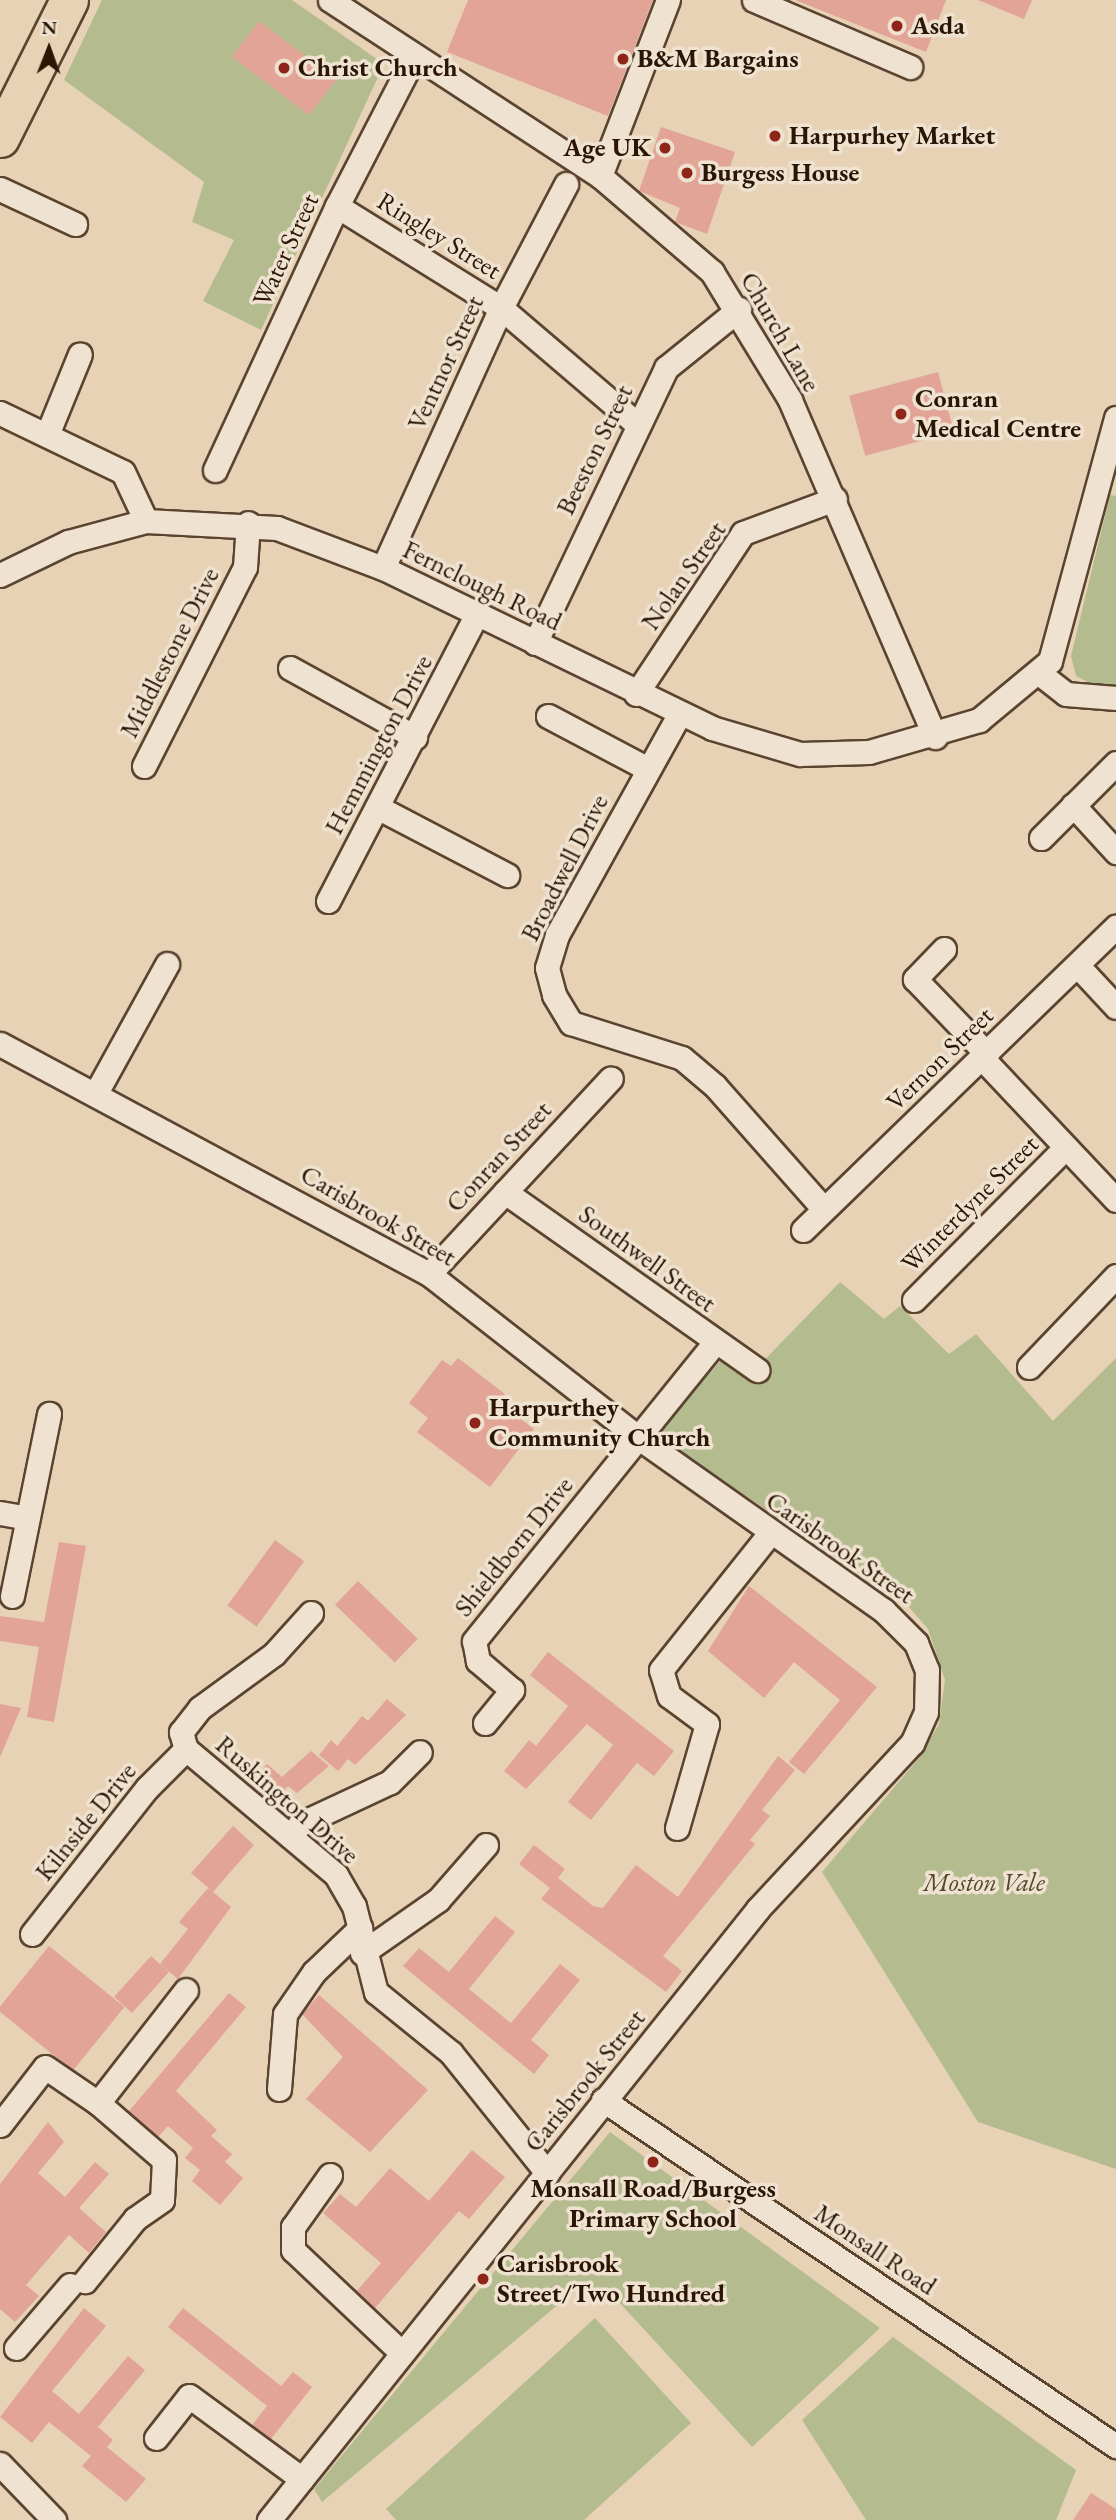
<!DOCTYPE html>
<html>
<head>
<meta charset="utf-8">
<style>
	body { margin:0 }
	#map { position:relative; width:1116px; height:2520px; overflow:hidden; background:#e7d2b6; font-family:"EB Garamond",serif }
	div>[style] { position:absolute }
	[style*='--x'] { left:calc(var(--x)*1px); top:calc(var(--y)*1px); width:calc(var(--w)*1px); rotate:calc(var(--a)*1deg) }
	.green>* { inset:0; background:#b4bc8f }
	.building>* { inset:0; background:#e1a497; transform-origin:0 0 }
	.roads { filter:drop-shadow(2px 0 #5a4430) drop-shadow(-2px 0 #5a4430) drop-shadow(0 2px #5a4430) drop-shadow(0 -2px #5a4430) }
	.street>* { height:23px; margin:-11.5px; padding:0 11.5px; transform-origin:11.5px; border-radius:11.5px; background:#efe2d0 }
	.primary>* { height:37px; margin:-18.5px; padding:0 18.5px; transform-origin:18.5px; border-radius:18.5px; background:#e7d2b6 }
	.dots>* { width:19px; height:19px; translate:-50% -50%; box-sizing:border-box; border:4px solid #efe2d0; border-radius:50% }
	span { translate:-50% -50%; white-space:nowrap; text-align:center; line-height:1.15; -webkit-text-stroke:7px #efe2d0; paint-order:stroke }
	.poi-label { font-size:26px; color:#2b1503; font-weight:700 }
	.left { translate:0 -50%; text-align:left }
	.right { translate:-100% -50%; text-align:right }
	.street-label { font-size:26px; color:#2b1503 }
	.park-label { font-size:26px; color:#54472d; font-style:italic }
	.north { position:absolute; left:14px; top:14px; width:70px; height:70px; -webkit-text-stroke:5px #efe2d0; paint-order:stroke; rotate:1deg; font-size:19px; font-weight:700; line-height:28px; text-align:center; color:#2b1503 }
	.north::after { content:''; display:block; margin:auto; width:24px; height:32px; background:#2b1503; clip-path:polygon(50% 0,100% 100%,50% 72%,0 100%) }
</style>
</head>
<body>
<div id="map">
	<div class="green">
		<i style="clip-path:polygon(102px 0,292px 0,384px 64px,261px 330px,203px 301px,234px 240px,192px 222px,204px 182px,64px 80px)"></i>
		<i style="clip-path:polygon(1110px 495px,1116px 496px,1116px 686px,1097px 687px,1076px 676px,1071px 656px)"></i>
		<i style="clip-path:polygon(840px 1282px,884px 1319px,900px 1306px,949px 1354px,976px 1334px,1053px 1421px,1116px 1358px,1116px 2169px,978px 2122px,822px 1872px,920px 1757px,939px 1724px,945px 1680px,928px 1629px,908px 1606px,655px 1434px,724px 1357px,746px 1379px)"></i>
		<i style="clip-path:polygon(610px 2132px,880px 2328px,752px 2447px,606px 2288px,573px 2292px,322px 2502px,314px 2489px)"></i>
		<i style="clip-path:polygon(595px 2318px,691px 2423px,584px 2520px,396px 2520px,386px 2509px)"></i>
		<i style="clip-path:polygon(893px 2337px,1076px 2470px,1056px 2520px,866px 2520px,802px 2420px)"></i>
	</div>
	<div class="building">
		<i style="clip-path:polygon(468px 0,653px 0,608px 116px,447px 52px)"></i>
		<i style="clip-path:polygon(795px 0,946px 0,926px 52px)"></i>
		<i style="clip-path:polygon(978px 0,1032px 0,1024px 19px)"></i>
		<i style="left:259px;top:21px;width:97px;height:45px;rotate:37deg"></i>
		<i style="clip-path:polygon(661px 127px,735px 152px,707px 234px,675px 222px,680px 208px,639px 191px)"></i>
		<i style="left:938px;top:372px;width:62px;height:92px;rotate:75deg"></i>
		<i style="clip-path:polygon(458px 1358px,505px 1394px,499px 1402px,534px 1429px,490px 1487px,417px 1432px,428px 1418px,409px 1403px,442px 1360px,451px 1366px)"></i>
		<i style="left:275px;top:1540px;width:36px;height:81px;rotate:36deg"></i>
		<i style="clip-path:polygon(59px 1542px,86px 1546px,54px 1722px,27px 1717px,39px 1647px,0 1641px,0 1616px,44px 1622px)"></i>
		<i style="left:358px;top:1581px;width:83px;height:33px;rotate:44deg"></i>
		<i style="clip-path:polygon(749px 1586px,877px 1687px,804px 1774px,789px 1762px,840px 1700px,794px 1662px,764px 1698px,708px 1651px)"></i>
		<i style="clip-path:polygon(548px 1652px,674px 1751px,654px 1776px,637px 1763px,591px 1820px,568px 1802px,613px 1745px,587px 1724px,526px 1789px,504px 1771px,529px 1740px,536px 1746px,568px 1706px,530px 1675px)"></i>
		<i style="clip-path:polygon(387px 1699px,406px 1715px,355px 1765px,348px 1759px,338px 1771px,319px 1755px,331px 1740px,337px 1746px,362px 1716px,368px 1721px)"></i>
		<i style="clip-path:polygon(0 1704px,21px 1708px,0 1757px)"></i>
		<i style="clip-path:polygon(311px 1751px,329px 1766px,297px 1793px,288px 1786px,273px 1804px,250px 1785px,267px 1764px,282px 1777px)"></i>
		<i style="clip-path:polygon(778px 1756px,795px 1770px,762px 1810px,770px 1816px,750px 1840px,755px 1844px,663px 1956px,682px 1971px,666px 1992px,541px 1899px,550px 1888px,519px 1864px,534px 1845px,565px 1869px,558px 1878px,593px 1906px,603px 1908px,636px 1865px,678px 1897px)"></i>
		<i style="clip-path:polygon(233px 1826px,254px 1845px,213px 1892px,231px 1907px,178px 1979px,160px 1964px,188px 1929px,179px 1922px,208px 1888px,212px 1891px,191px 1873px)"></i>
		<i style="clip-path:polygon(495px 1916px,515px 1932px,469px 1989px,511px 2023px,560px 1964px,580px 1980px,531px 2040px,549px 2055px,534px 2074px,403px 1966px,419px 1948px,449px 1972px)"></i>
		<i style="left:49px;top:1946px;width:97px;height:82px;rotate:39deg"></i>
		<i style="left:151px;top:1956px;width:24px;height:55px;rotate:42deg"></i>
		<i style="clip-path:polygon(229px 1993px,246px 2007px,176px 2091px,217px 2130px,211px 2136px,232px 2154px,225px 2162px,243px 2178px,220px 2205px,192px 2181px,200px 2170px,185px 2158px,193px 2148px,168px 2126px,158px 2137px,129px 2111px)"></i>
		<i style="clip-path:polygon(319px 1995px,428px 2090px,370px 2152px,306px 2099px,343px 2057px,302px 2014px)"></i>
		<i style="clip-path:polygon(48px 2122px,64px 2142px,38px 2173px,65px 2197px,95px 2162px,109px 2174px,79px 2208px,106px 2232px,89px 2253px,69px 2235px,26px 2285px,39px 2296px,15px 2322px,0 2309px,0 2184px)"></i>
		<i style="clip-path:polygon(472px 2150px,505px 2177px,469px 2219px,459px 2211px,375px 2308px,357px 2291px,381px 2263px,323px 2213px,340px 2194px,356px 2207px,390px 2168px,429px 2201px)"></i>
		<i style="clip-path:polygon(84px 2308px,106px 2326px,52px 2391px,79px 2414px,128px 2356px,145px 2370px,98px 2427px,113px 2440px,107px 2447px,146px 2479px,126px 2502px,82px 2466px,91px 2456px,49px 2422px,32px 2443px,0 2417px)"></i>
		<i style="clip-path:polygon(183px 2308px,281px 2386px,293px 2372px,312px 2387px,271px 2439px,252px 2425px,267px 2406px,168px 2327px)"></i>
		<i style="clip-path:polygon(1091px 2493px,1116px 2509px,1116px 2520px,1073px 2520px)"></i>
	</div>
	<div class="roads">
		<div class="street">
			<i style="--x:330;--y:0;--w:322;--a:33.1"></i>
			<i style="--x:600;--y:176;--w:148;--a:40.6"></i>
			<i style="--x:712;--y:272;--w:150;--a:58.6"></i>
			<i style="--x:790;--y:400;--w:367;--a:66.7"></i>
			<i style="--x:754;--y:0;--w:170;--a:23.2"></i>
			<i style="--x:600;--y:176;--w:189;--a:-68.9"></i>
			<i style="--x:0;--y:189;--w:83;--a:25"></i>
			<i style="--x:337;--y:206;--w:193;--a:31.9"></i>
			<i style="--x:501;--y:308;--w:180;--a:40.5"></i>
			<i style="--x:0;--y:413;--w:136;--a:25.6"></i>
			<i style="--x:123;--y:472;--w:54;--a:64.9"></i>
			<i style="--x:47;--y:435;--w:87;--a:-67.8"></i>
			<i style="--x:215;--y:470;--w:291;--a:-65.2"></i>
			<i style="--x:337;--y:206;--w:168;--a:-62.7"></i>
			<i style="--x:383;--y:568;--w:286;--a:-65.6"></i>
			<i style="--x:501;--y:308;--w:140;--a:-62.3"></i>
			<i style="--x:0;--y:575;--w:76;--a:-25.9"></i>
			<i style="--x:68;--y:542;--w:81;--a:-15.1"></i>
			<i style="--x:146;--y:521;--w:131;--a:3.1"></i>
			<i style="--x:277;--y:528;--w:113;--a:20.7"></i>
			<i style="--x:383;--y:568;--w:366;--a:25.9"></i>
			<i style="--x:712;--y:728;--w:92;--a:16.5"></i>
			<i style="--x:800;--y:754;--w:69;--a:-1.7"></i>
			<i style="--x:869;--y:752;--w:115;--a:-16.2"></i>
			<i style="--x:979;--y:720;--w:92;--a:-39.7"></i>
			<i style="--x:1050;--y:661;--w:252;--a:-74.8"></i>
			<i style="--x:535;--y:643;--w:305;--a:-64.5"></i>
			<i style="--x:666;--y:368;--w:94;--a:-38.9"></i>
			<i style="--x:290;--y:668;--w:143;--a:28.9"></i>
			<i style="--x:1039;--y:673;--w:34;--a:38"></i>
			<i style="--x:1066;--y:694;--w:50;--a:4.6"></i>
			<i style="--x:636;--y:694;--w:193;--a:-56.4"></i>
			<i style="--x:743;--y:533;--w:98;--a:-20.3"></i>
			<i style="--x:680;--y:713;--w:254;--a:119"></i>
			<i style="--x:557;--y:935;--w:34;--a:107"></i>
			<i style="--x:547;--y:968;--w:28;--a:75"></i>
			<i style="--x:554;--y:995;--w:33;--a:59"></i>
			<i style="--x:571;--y:1023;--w:116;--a:17.5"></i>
			<i style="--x:682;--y:1058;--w:43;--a:40.3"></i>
			<i style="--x:715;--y:1086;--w:164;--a:48.5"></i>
			<i style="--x:548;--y:716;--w:113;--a:27.9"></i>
			<i style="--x:144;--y:766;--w:223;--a:-63.1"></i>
			<i style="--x:245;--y:567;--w:44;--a:-86.1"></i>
			<i style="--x:1073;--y:805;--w:64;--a:47.5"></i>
			<i style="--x:377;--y:807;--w:147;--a:27.6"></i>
			<i style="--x:1041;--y:838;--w:106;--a:-45"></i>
			<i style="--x:328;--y:901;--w:323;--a:-62.6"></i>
			<i style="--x:944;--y:949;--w:42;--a:134"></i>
			<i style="--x:915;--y:979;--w:104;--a:46.2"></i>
			<i style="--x:1077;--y:965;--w:57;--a:47.1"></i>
			<i style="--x:0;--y:1044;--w:487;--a:28.2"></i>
			<i style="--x:429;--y:1274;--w:266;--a:38"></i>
			<i style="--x:639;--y:1438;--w:299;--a:35.2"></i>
			<i style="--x:883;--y:1610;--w:47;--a:45"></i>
			<i style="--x:916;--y:1643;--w:29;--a:68"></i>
			<i style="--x:927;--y:1670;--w:42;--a:91.4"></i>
			<i style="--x:926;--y:1712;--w:34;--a:114"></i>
			<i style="--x:912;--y:1743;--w:226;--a:132.9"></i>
			<i style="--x:758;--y:1909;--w:783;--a:128.67"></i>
			<i style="--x:982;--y:1058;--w:195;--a:46.7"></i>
			<i style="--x:97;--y:1091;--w:145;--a:-61.1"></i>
			<i style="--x:505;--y:1192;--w:309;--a:35.2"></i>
			<i style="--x:803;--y:1230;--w:436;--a:-44.1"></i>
			<i style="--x:429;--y:1274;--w:267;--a:-47.1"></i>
			<i style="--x:914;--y:1300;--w:214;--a:-45.2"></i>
			<i style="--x:1029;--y:1367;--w:126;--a:-46.3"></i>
			<i style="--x:0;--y:1513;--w:28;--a:10"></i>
			<i style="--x:12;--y:1596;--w:186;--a:-78.5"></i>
			<i style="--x:311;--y:1613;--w:55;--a:132.1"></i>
			<i style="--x:274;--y:1654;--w:92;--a:143.9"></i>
			<i style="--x:200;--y:1708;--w:31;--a:128"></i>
			<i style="--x:181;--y:1732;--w:18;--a:74"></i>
			<i style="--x:186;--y:1749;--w:196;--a:40"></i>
			<i style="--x:336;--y:1875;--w:36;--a:60"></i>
			<i style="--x:354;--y:1906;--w:89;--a:75.7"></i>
			<i style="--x:376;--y:1992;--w:97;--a:39.1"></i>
			<i style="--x:451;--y:2053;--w:154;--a:51.3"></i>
			<i style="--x:485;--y:1723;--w:43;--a:-50.7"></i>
			<i style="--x:512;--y:1690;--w:45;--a:-139.5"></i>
			<i style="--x:478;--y:1661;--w:20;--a:-101"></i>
			<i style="--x:474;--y:1641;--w:384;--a:-51.1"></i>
			<i style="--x:677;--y:1828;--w:108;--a:-73.9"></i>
			<i style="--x:707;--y:1724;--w:47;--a:-143.6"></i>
			<i style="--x:669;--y:1696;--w:27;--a:-107"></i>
			<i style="--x:661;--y:1670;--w:175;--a:-51.5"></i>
			<i style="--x:290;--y:1836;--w:16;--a:-50"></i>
			<i style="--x:300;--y:1824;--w:99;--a:-25"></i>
			<i style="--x:390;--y:1782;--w:42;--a:-45"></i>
			<i style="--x:32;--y:1934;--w:186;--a:-51.8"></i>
			<i style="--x:147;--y:1788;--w:55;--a:-45"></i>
			<i style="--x:362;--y:1953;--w:93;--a:-34.9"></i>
			<i style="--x:438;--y:1900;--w:73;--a:-48.9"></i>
			<i style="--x:279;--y:2089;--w:75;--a:-85.4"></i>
			<i style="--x:285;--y:2014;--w:51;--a:-55.4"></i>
			<i style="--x:314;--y:1972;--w:64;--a:-43.7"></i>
			<i style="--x:603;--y:2100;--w:619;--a:34"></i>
			<i style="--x:98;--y:2103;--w:143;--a:-52.1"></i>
			<i style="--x:0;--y:2125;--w:73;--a:-52.2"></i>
			<i style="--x:45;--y:2067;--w:64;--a:34.2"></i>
			<i style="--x:98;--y:2103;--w:87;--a:40.8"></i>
			<i style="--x:164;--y:2160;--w:40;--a:92.9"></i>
			<i style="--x:162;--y:2200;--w:33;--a:145"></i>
			<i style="--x:135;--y:2219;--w:80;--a:128.9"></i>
			<i style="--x:330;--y:2175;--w:64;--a:125.4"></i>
			<i style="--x:293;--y:2227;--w:23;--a:90"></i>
			<i style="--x:293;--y:2250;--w:149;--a:43.4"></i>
			<i style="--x:16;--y:2348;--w:83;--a:-49.4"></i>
			<i style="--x:156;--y:2438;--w:53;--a:-51.8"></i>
			<i style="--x:189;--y:2396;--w:140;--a:36.3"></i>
			<i style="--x:0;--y:2464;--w:78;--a:46"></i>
		</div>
		<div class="primary">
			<i style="--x:0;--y:138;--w:154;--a:-63.4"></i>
		</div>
	</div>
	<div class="dots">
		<i style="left:897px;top:26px;background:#8f2418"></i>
		<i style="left:623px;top:59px;background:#8f2418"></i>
		<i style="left:284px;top:68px;background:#8f2418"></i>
		<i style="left:775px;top:136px;background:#8f2418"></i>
		<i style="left:665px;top:148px;background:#8f2418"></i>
		<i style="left:687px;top:173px;background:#8f2418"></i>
		<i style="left:901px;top:414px;background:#8f2418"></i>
		<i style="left:475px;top:1423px;background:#8f2418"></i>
		<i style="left:653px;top:2162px;background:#8f2418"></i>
		<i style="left:483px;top:2279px;background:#8f2418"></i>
	</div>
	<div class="poi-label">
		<span class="left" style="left:911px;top:26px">Asda</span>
		<span class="left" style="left:637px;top:59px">B&amp;M Bargains</span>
		<span class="left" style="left:298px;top:68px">Christ Church</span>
		<span class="left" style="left:789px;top:136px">Harpurhey Market</span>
		<span class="right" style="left:651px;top:148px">Age UK</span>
		<span class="left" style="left:701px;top:173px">Burgess House</span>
		<span class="left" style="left:915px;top:414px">Conran<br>Medical Centre</span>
		<span class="left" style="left:489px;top:1423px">Harpurthey<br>Community Church</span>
		<span style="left:653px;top:2204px">Monsall Road/Burgess<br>Primary School</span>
		<span class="left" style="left:497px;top:2279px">Carisbrook<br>Street/Two Hundred</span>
	</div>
	<div class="street-label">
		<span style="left:439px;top:236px;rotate:32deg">Ringley Street</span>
		<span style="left:286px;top:250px;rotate:-65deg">Water Street</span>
		<span style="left:780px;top:332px;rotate:60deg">Church Lane</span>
		<span style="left:446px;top:363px;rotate:-65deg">Ventnor Street</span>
		<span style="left:595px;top:450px;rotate:-64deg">Beeston Street</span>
		<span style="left:684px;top:576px;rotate:-55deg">Nolan Street</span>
		<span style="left:482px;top:586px;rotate:26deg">Fernclough Road</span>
		<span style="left:170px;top:653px;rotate:-63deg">Middlestone Drive</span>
		<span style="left:379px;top:745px;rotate:-62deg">Hemmington Drive</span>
		<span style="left:565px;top:868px;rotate:-63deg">Broadwell Drive</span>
		<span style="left:940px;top:1059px;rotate:-44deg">Vernon Street</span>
		<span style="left:499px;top:1157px;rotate:-47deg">Conran Street</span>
		<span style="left:970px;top:1204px;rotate:-45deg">Winterdyne Street</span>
		<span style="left:378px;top:1216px;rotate:30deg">Carisbrook Street</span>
		<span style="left:647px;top:1259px;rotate:36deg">Southwell Street</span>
		<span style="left:514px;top:1547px;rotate:-51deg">Shieldborn Drive</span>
		<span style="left:840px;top:1548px;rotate:35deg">Carisbrook Street</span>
		<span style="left:287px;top:1800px;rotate:41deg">Ruskington Drive</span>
		<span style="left:86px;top:1822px;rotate:-51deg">Kilnside Drive</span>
		<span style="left:585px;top:2081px;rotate:-51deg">Carisbrook Street</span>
		<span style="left:875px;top:2250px;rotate:34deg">Monsall Road</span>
	</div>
	<div class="park-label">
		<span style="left:984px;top:1883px">Moston Vale</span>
	</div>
	<div class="north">N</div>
</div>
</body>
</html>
